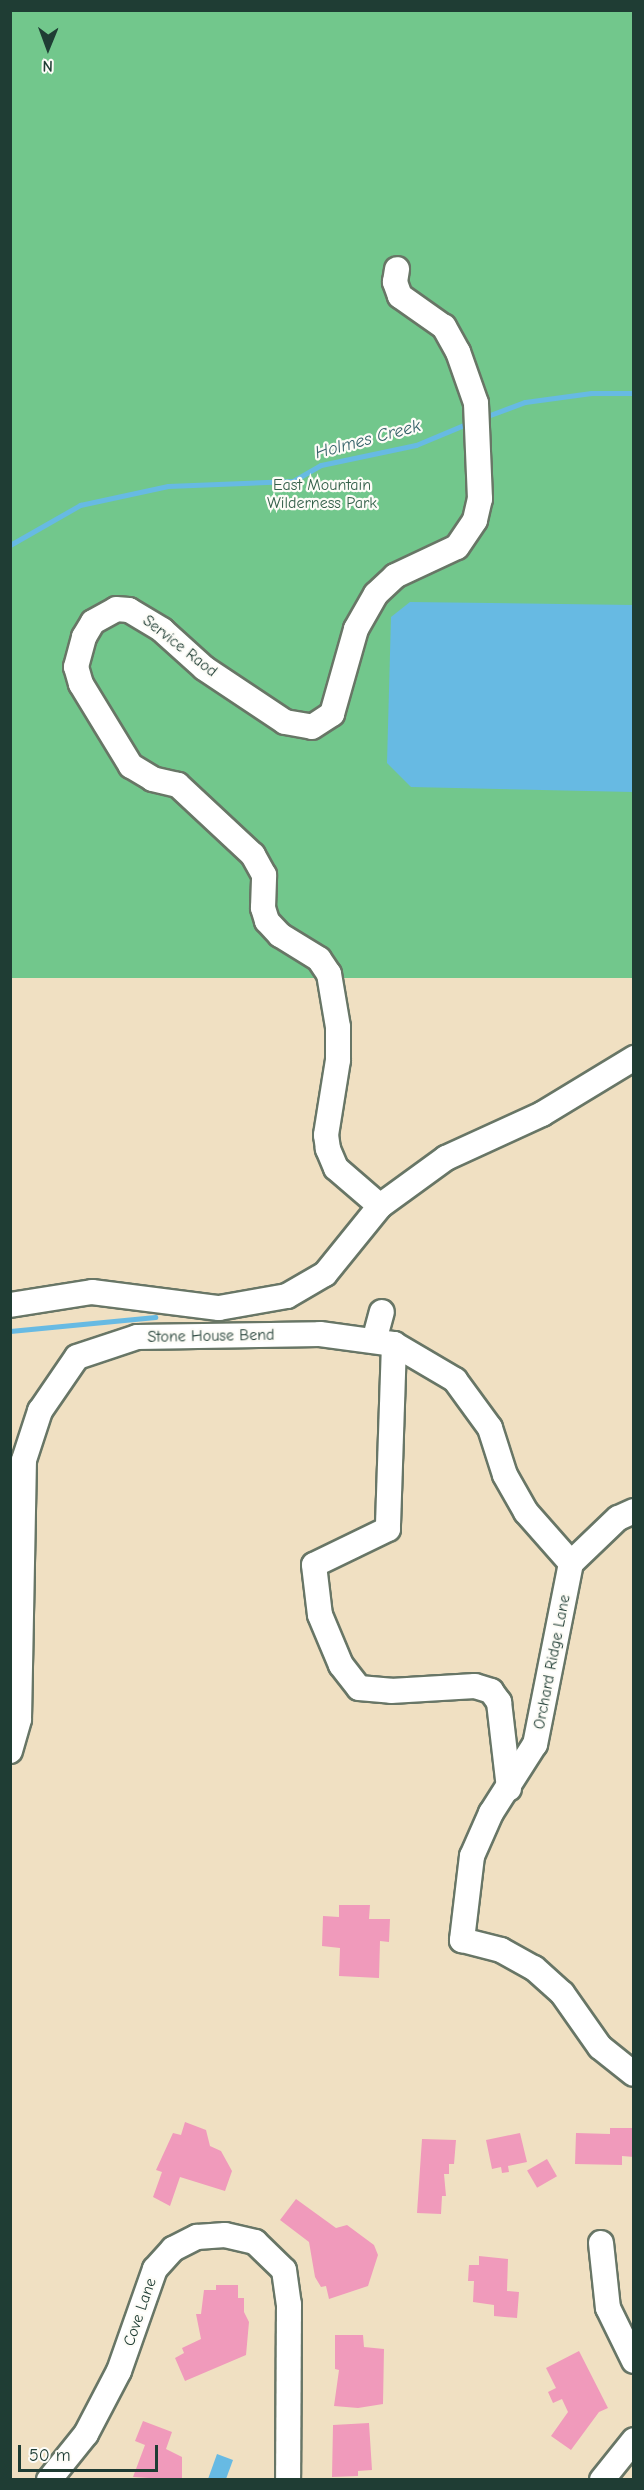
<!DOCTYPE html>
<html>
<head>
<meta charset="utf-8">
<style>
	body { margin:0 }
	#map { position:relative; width:644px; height:2490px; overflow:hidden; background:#f0e0c2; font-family:"Comic Neue",sans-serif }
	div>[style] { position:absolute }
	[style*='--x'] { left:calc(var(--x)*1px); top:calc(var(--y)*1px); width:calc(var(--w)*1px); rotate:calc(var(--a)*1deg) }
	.green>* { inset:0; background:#72c78c; transform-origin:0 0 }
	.water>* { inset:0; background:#67bae3 }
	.stream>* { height:5px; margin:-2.5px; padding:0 2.5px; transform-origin:2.5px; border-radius:2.5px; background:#67bae3 }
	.building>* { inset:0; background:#f09abb; transform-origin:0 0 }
	.roads { filter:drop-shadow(2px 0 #687666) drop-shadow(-2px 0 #687666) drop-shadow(0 2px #687666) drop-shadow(0 -2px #687666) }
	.minor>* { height:24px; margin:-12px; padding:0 12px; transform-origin:12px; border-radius:12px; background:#fff }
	span { translate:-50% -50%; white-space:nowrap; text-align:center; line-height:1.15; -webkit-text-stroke:4.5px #fdfcf7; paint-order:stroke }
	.park-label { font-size:16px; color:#34604a }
	.street-label { font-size:16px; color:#1f3d34 }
	.water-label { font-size:18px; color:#356269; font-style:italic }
	.frame { position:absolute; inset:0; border:12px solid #1f3d34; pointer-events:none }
	.north { position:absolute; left:18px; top:18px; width:60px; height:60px; -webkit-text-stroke:4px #fdfcf7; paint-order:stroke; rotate:181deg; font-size:16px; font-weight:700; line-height:24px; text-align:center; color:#1f3d34 }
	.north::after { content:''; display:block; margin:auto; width:21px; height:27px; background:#1f3d34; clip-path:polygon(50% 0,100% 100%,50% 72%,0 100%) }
	.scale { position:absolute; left:18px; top:2445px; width:140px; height:27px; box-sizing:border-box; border:3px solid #1f3d34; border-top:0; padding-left:8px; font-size:18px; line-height:21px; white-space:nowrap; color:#1f3d34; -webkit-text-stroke:4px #fdfcf7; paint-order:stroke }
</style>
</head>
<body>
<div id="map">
	<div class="green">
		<i style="left:11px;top:11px;width:622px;height:967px"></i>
	</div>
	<div class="water">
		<i style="clip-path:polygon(410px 602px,633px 605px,633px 792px,411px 787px,387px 763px,391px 617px)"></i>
		<i style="clip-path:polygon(217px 2454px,233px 2460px,226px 2479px,208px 2479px)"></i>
	</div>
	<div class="stream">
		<i style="--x:482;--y:418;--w:46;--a:-20.4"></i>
		<i style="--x:525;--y:402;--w:67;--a:-7.8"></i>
		<i style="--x:591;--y:393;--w:43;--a:0"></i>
		<i style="--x:10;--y:545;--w:81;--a:-29.7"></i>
		<i style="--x:80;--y:505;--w:90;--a:-12.2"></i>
		<i style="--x:168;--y:486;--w:125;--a:-2.3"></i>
		<i style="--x:293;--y:481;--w:32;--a:-30"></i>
		<i style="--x:321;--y:465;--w:97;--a:-11.9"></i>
		<i style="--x:416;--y:445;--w:60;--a:-22.7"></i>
		<i style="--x:10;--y:1331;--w:146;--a:-5.5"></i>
	</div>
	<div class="building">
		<i style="clip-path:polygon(339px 1905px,370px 1905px,369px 1919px,390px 1919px,389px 1942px,380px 1941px,379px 1978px,339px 1976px,340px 1948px,322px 1946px,323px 1916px,339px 1917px)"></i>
		<i style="clip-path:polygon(185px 2122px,206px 2130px,210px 2146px,221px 2151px,232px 2171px,225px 2191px,180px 2177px,170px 2206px,153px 2197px,162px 2172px,156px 2170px,173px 2133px,181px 2135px)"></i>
		<i style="clip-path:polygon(610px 2128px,634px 2128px,634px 2157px,622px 2156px,622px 2165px,575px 2164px,576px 2133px,610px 2134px)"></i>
		<i style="clip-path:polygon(520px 2133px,527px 2162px,508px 2166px,509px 2172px,502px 2173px,501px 2167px,492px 2169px,486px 2140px)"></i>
		<i style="clip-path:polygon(422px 2139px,456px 2140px,454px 2164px,449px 2164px,449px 2174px,444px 2174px,446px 2196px,442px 2196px,441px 2214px,417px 2213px)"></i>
		<i style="left:547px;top:2159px;width:20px;height:23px;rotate:60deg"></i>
		<i style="clip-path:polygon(296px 2199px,336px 2228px,347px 2225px,374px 2245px,378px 2255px,368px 2286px,329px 2299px,326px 2286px,321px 2287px,315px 2277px,309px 2242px,280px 2220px)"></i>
		<i style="clip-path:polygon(479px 2256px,508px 2259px,507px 2291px,519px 2292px,517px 2318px,494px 2316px,494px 2305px,473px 2302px,474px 2281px,468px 2281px,469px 2265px,479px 2265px)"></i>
		<i style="clip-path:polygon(216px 2285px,238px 2285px,238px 2298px,244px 2298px,244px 2312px,249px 2322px,246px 2355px,185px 2381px,175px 2358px,184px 2353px,182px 2348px,201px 2339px,196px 2314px,201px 2314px,204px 2290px,216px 2290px)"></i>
		<i style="clip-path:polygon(335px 2335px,363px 2335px,364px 2347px,384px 2349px,383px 2404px,358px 2408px,334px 2406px,339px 2370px,335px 2369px)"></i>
		<i style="clip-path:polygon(579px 2351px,608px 2408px,599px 2412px,571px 2450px,551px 2436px,568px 2412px,562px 2399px,553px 2403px,548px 2392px,556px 2388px,546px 2368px)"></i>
		<i style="clip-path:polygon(143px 2421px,172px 2432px,166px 2449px,182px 2457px,182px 2480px,133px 2477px,145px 2445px,135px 2441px)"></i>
		<i style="clip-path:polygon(369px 2423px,372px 2470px,358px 2471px,358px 2476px,332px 2477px,333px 2425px)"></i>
	</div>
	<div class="roads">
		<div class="minor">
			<i style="--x:380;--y:1206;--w:58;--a:-139.2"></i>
			<i style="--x:336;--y:1168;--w:21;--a:-113"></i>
			<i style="--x:328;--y:1149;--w:14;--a:-98"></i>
			<i style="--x:326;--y:1135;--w:76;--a:-80.9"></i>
			<i style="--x:338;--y:1060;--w:33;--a:-90"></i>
			<i style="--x:338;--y:1027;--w:54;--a:-99.6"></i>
			<i style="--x:329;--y:974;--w:18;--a:-124"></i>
			<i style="--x:319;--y:959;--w:46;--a:-148.4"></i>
			<i style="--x:280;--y:935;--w:19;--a:-133"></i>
			<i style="--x:267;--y:921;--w:14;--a:-107"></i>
			<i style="--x:263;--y:908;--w:33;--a:-88"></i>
			<i style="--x:264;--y:875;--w:23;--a:-119"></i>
			<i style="--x:253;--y:855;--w:103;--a:-137"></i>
			<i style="--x:178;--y:785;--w:26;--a:-167"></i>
			<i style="--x:153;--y:779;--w:26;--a:-149"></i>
			<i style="--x:131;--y:766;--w:96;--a:-121.4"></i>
			<i style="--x:81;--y:684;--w:18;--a:-106"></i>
			<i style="--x:76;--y:667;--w:31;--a:-75"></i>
			<i style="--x:84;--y:637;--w:17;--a:-59"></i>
			<i style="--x:93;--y:622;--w:26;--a:-29"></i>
			<i style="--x:116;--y:609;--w:13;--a:4"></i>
			<i style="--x:129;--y:610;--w:39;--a:31"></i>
			<i style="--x:162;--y:630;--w:57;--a:42.1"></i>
			<i style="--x:204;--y:668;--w:97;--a:33.7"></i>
			<i style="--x:285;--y:722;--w:27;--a:10"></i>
			<i style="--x:312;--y:727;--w:24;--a:-33"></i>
			<i style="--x:332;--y:714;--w:88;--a:-74.2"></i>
			<i style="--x:356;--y:629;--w:40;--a:-60.3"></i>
			<i style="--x:376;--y:594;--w:26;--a:-43"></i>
			<i style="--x:395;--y:576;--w:68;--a:-25.1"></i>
			<i style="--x:457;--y:547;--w:32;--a:-56"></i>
			<i style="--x:475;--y:520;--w:22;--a:-77"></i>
			<i style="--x:480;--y:499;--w:96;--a:-92.4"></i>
			<i style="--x:476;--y:403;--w:54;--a:-109.4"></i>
			<i style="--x:458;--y:352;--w:29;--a:-119"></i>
			<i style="--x:444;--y:327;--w:54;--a:-144.8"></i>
			<i style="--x:400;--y:296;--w:15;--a:-110"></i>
			<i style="--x:395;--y:282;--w:13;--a:-81"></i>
			<i style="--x:10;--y:1305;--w:83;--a:-9"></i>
			<i style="--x:92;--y:1292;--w:128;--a:7.2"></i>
			<i style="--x:219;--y:1308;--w:69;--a:-10"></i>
			<i style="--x:287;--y:1296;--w:44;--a:-30.1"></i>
			<i style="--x:325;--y:1274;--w:87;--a:-51"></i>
			<i style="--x:380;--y:1206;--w:82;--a:-36"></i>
			<i style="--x:446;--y:1158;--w:106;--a:-24.6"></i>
			<i style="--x:542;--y:1114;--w:108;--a:-31.3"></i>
			<i style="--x:374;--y:1341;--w:30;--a:-75"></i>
			<i style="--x:394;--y:1344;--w:185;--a:91.9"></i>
			<i style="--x:388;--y:1529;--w:82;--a:154.1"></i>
			<i style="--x:314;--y:1565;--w:50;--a:83.2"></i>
			<i style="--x:320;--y:1615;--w:54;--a:67.2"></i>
			<i style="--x:341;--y:1665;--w:29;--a:52"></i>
			<i style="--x:359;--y:1688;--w:32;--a:5"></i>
			<i style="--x:391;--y:1691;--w:84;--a:-3.4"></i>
			<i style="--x:475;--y:1686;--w:17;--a:17"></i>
			<i style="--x:491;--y:1691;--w:14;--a:54"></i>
			<i style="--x:499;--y:1702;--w:87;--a:83.4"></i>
			<i style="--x:634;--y:1511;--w:17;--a:156"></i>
			<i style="--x:618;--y:1518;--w:65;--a:136.2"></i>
			<i style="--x:571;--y:1563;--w:185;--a:101.2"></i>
			<i style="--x:535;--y:1744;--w:82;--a:122.5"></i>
			<i style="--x:491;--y:1813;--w:47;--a:113.8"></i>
			<i style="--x:472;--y:1856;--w:85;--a:96.8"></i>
			<i style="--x:462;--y:1940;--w:40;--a:14.4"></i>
			<i style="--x:501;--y:1950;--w:38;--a:29"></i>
			<i style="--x:534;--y:1968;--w:38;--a:42"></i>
			<i style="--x:562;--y:1993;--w:66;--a:54.9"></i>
			<i style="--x:600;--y:2047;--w:43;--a:38.5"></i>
			<i style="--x:10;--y:1751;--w:33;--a:-74"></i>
			<i style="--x:19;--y:1719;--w:259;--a:-88.9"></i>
			<i style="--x:24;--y:1460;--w:52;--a:-71.9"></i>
			<i style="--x:40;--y:1411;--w:65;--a:-55.6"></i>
			<i style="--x:77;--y:1357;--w:63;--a:-18.4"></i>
			<i style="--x:137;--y:1337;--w:183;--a:-0.9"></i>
			<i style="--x:320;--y:1334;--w:75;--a:7.7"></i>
			<i style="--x:394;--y:1344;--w:71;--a:30.5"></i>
			<i style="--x:455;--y:1380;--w:59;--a:53.9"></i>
			<i style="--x:490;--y:1428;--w:49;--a:72.3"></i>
			<i style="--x:505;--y:1475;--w:43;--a:60.4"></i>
			<i style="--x:526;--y:1512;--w:68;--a:48.6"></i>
			<i style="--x:601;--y:2243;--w:65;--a:83.9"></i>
			<i style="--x:608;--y:2308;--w:59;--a:63.9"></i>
			<i style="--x:49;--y:2480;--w:59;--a:-51.2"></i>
			<i style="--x:86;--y:2434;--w:71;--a:-62.4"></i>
			<i style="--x:119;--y:2371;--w:108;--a:-70.6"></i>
			<i style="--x:155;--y:2269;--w:27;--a:-48"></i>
			<i style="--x:173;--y:2249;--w:27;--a:-27"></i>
			<i style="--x:197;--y:2237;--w:28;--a:-4"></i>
			<i style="--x:225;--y:2235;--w:31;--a:13"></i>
			<i style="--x:255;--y:2242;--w:40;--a:44"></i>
			<i style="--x:284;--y:2270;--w:34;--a:82"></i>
			<i style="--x:289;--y:2304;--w:176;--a:90.3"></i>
			<i style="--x:602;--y:2480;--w:51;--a:-51.3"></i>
		</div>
	</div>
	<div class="park-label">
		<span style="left:322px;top:494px">East Mountain<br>Wilderness Park</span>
	</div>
	<div class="street-label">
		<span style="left:180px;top:646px;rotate:38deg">Service Raod</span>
		<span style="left:211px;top:1336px;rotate:-1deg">Stone House Bend</span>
		<span style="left:552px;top:1662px;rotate:-79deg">Orchard Ridge Lane</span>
		<span style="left:140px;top:2312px;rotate:-71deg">Cove Lane</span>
	</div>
	<div class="water-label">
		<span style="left:368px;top:440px;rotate:-15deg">Holmes Creek</span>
	</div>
	<div class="frame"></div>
	<div class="north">N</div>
	<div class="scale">50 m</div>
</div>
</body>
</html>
